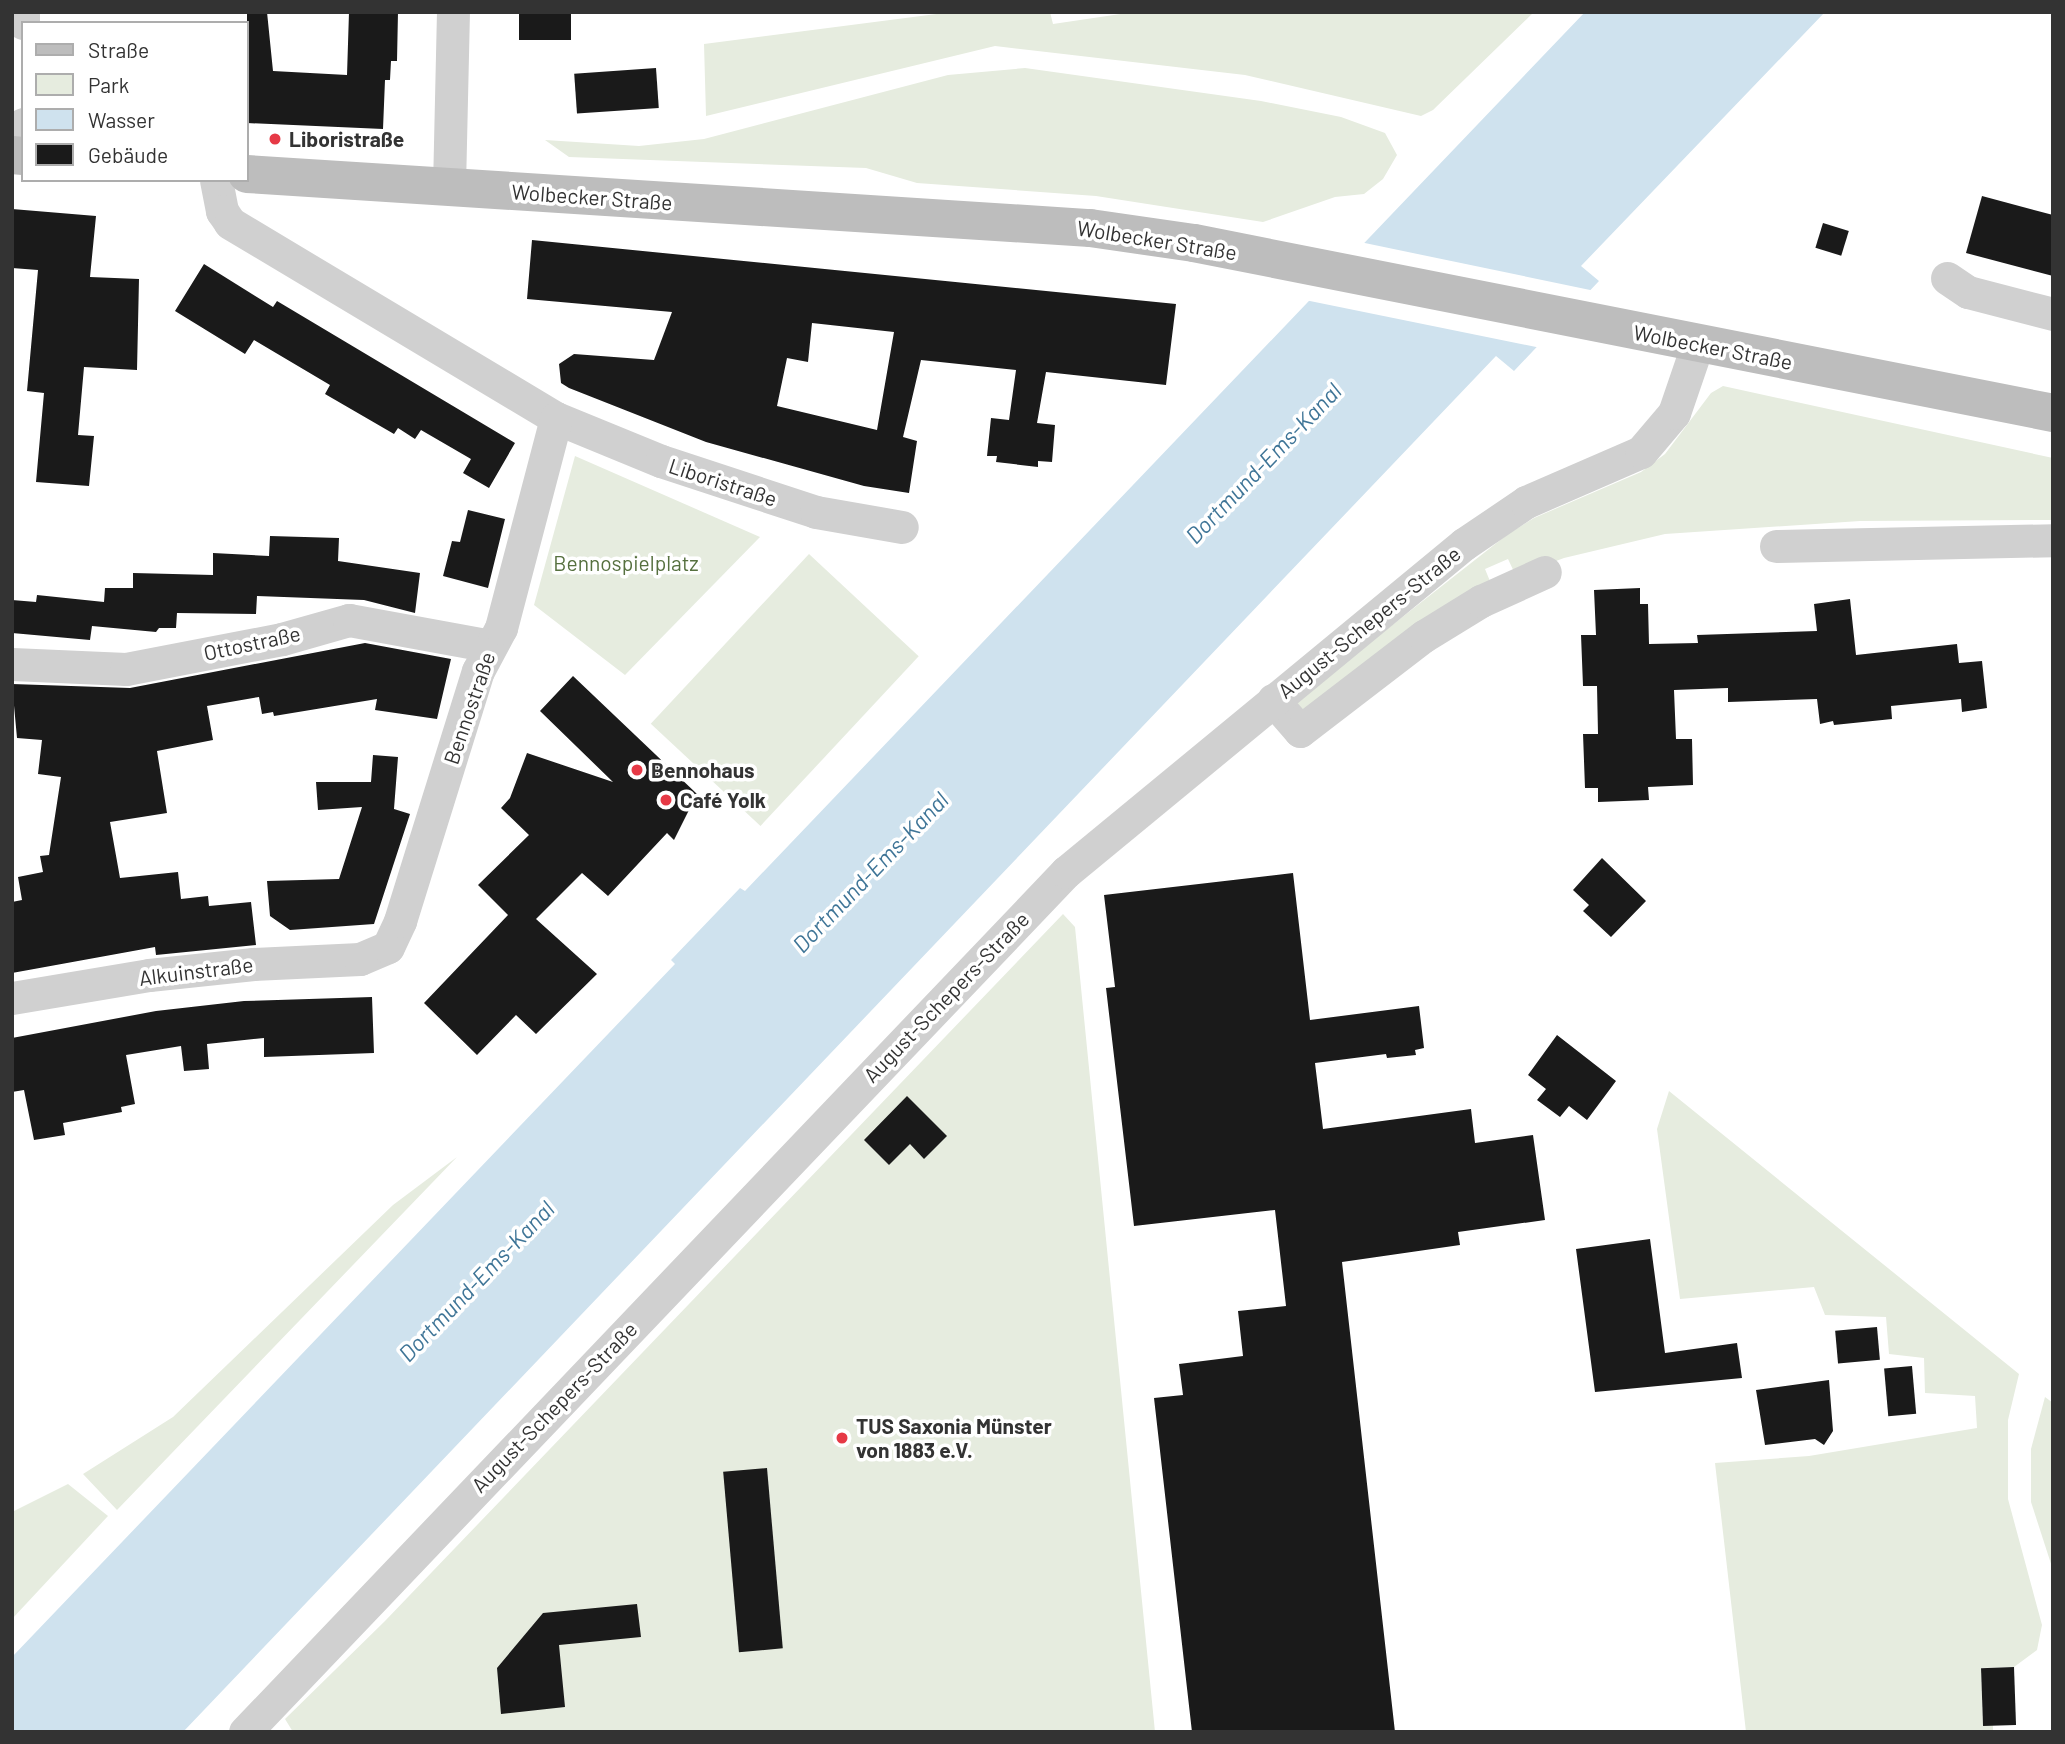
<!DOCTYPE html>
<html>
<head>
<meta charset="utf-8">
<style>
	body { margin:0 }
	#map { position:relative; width:2065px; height:1744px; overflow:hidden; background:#fff; font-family:Barlow,sans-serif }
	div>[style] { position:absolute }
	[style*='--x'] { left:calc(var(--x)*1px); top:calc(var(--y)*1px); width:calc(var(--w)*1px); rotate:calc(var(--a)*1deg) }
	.green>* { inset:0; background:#e6ecdf; transform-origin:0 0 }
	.water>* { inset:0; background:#cfe2ee }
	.pier>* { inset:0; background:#fff }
	.building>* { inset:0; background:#1a1a1a; transform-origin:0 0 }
	.street>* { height:33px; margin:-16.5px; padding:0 16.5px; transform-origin:16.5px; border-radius:16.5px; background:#d0d0d0 }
	.secondary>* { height:38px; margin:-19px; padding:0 19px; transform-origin:19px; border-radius:19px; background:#bdbdbd }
	.dots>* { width:19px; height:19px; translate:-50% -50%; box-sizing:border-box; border:4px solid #fff; border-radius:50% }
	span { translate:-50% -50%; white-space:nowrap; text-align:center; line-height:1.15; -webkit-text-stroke:7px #fff; paint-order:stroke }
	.poi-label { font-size:21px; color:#333; font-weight:700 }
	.left { translate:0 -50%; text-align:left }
	.street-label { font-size:21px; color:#333 }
	.park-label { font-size:21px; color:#56703f }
	.water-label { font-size:23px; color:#3f7597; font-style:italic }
	.frame { position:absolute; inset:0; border:14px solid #333; pointer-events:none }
	.legend { position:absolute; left:21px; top:21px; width:228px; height:161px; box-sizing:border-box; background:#fff; border:2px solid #adadad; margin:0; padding:9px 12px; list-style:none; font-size:21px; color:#333 }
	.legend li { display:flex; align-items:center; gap:14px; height:35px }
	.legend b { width:35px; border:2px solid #adadad }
</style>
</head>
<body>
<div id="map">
	<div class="green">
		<i style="clip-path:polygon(952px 12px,1050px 12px,1053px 24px,1134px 12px,1534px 12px,1433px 110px,1421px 116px,1245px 75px,995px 46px,706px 116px,704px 44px)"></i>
		<i style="clip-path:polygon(1025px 68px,1261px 101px,1341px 117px,1385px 133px,1397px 155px,1383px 179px,1364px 194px,1335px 197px,1263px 222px,1096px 196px,917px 183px,866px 168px,569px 157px,545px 140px,639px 146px,704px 139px,948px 75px)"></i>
		<i style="clip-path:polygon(1723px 386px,2053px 458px,2053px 520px,1860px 521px,1665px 534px,1564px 558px,1516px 576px,1508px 559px,1485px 569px,1492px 586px,1308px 714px,1288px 707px,1508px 534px,1534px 518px,1641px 472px,1665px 454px,1711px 393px)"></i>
		<i style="clip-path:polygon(575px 456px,760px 537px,625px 675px,534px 605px)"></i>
		<i style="left:809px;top:554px;width:150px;height:232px;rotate:43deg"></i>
		<i style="clip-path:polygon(1063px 914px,1075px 927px,1155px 1732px,293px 1732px,285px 1719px,385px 1621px)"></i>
		<i style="clip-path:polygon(1669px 1091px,2019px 1374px,2008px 1420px,2008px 1499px,2042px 1625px,2037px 1650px,2014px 1667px,1981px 1668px,1983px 1725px,1993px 1725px,1993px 1732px,1746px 1732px,1715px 1463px,1809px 1456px,1977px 1428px,1975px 1396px,1925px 1393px,1924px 1358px,1889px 1354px,1886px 1317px,1825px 1315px,1814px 1287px,1680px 1299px,1657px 1129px)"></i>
		<i style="clip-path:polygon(457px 1157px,117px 1510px,83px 1474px,173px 1417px,393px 1205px)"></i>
		<i style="clip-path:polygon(2045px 1397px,2053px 1403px,2053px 1570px,2031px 1502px,2031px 1449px)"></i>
		<i style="clip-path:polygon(68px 1484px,108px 1516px,12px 1619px,12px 1512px)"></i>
	</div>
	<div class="water">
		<i style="clip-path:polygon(1585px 12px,1825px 12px,1581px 266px,1599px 281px,1514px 371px,1496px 356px,183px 1732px,12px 1732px,12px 1657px,675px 964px,671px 960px,740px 888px,745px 891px)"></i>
	</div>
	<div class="pier">
		<i style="clip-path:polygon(1360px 242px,1595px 291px,1541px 348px,1305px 300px)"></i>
	</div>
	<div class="building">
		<i style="clip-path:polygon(247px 12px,267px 12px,273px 71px,347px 75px,349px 12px,398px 12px,397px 61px,391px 61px,390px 80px,385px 80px,383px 129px,247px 123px)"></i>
		<i style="left:519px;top:12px;width:52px;height:28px"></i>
		<i style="left:656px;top:68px;width:40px;height:82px;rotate:86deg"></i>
		<i style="clip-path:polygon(1982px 196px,2053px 215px,2053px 276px,1966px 253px)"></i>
		<i style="clip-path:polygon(12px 209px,96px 216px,90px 277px,139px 279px,137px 370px,84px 367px,78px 435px,94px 436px,89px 486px,36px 482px,44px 393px,27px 391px,38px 270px,12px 268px)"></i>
		<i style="left:1823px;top:223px;width:27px;height:26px;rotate:17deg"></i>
		<i style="clip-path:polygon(evenodd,532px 240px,1176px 304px,1166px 385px,1046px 372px,1037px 423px,1055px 425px,1052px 462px,1038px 461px,1038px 467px,996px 462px,997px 456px,987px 456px,991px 418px,1009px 420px,1016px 370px,921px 360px,903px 437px,917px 441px,909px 493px,864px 486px,706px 442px,569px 388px,561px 383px,559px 364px,574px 354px,654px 360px,672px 312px,527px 299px,532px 240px,812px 323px,894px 332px,877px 430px,777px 406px,787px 358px,808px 362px,812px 323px)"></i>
		<i style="clip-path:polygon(204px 264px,273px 307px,277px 301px,515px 443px,489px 488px,463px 473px,471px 459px,421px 430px,415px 439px,398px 428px,394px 434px,325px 394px,330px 385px,254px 340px,245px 354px,175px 311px)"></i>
		<i style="clip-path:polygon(468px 510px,505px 519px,488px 588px,443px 576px,452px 541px,460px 542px)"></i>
		<i style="clip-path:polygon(270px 536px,339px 538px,338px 561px,420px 573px,415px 613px,364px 600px,257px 596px,256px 614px,177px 613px,176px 628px,159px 628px,156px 632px,92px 626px,90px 640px,12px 633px,12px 600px,36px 602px,37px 595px,104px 602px,105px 588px,133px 588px,133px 573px,213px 575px,213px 553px,269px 556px)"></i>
		<i style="clip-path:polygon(1640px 588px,1640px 604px,1648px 604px,1649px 644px,1698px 643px,1697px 635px,1817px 631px,1814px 604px,1850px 599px,1856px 655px,1957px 644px,1959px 663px,1982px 661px,1987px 708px,1962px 712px,1961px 699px,1891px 706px,1892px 719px,1834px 725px,1833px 721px,1820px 724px,1817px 699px,1728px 702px,1728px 688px,1674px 690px,1676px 739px,1692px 739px,1693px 785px,1648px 787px,1649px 800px,1598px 802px,1598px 788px,1585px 788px,1583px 734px,1598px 734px,1597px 686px,1583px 686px,1581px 635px,1596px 635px,1594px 590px)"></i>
		<i style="clip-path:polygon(365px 643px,451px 659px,437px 719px,375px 710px,377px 699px,274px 716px,273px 712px,262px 714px,259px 697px,207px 706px,213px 740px,157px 751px,167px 813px,110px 822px,120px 878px,178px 872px,181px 899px,208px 896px,209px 906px,251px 902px,256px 945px,156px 955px,155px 947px,12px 973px,12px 902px,22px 900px,18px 877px,43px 872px,40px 856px,49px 855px,61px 777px,38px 774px,42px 740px,17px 738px,12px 684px,130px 688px)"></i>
		<i style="clip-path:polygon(573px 676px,697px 794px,674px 840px,667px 833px,608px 896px,582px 873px,536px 919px,597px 974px,536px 1034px,516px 1015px,477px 1055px,424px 1003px,508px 915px,478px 885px,529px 835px,501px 808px,510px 798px,527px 753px,613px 782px,540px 711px)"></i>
		<i style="clip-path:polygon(373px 755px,398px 757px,394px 809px,410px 814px,374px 924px,290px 930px,270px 916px,267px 881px,339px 879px,362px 807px,318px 810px,316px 782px,371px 782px)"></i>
		<i style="clip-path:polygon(1602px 858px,1646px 901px,1611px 937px,1583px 911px,1589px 905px,1573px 890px)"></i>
		<i style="clip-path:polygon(1293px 873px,1310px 1020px,1419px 1006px,1424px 1048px,1415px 1050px,1416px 1055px,1387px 1058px,1386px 1054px,1315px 1063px,1323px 1129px,1471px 1109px,1475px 1143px,1533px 1135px,1545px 1220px,1458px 1232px,1460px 1245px,1342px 1262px,1395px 1732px,1192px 1732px,1154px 1398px,1183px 1395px,1179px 1364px,1243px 1356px,1238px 1311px,1286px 1306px,1275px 1210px,1134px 1226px,1106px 988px,1115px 987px,1104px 895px)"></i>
		<i style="clip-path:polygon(372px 997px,374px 1053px,264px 1057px,264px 1038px,207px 1044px,209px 1069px,184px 1071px,181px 1046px,126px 1055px,135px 1104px,121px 1107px,122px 1112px,63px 1123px,65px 1135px,34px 1140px,24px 1090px,12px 1092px,12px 1038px,156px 1011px,244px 1001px)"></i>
		<i style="clip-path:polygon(1557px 1035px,1616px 1081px,1587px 1120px,1569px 1106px,1560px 1117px,1537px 1100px,1546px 1089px,1528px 1075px)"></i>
		<i style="clip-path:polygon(907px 1096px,947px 1136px,924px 1159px,910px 1144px,889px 1165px,864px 1140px)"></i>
		<i style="clip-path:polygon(1650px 1239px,1665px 1353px,1737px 1343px,1742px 1378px,1595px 1392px,1576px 1249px)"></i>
		<i style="left:1877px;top:1327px;width:33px;height:42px;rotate:85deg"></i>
		<i style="left:1912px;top:1366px;width:48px;height:28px;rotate:85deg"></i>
		<i style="clip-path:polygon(1829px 1380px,1833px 1431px,1824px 1445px,1815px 1439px,1765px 1445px,1756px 1390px)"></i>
		<i style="left:767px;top:1468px;width:181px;height:44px;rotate:85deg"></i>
		<i style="clip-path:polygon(637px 1604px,641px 1637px,559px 1645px,565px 1707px,501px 1714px,497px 1668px,543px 1613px)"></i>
		<i style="left:2014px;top:1667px;width:58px;height:33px;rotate:88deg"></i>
	</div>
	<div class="street">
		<i style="--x:23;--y:12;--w:11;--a:90"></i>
		<i style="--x:20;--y:156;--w:32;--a:-85"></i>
		<i style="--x:216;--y:180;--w:32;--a:79"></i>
		<i style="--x:222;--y:211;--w:14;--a:56"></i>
		<i style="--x:230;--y:223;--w:380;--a:30.9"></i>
		<i style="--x:556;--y:418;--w:113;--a:22.3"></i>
		<i style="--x:661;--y:461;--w:163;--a:18.2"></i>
		<i style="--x:816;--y:512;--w:87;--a:9.9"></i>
		<i style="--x:449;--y:187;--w:175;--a:-88.7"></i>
		<i style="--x:1947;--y:278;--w:25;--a:34"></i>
		<i style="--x:1968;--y:292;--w:88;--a:14.5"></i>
		<i style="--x:1776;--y:546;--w:277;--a:-1.2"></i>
		<i style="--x:12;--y:664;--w:114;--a:2.5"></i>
		<i style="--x:126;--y:669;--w:159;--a:-10.9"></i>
		<i style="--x:282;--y:639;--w:70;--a:-15.8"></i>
		<i style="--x:349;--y:620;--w:143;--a:10.4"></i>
		<i style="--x:1273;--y:700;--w:41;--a:48.9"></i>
		<i style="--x:1300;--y:731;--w:156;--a:-37.5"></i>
		<i style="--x:1424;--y:636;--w:67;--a:-31.6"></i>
		<i style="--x:1481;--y:601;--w:70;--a:-24.4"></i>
		<i style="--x:12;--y:998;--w:139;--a:-9.5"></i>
		<i style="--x:149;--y:975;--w:105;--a:-6"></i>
		<i style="--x:253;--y:964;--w:107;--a:-2.7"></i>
		<i style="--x:360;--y:959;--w:30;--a:-23"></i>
		<i style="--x:388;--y:947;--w:29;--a:-65"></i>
		<i style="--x:400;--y:921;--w:262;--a:-72.7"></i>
		<i style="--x:478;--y:671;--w:49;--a:-61.9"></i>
		<i style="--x:501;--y:628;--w:217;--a:-75.3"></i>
		<i style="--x:245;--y:1732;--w:1189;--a:-46.33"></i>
		<i style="--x:1066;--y:872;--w:516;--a:-39.49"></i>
		<i style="--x:1464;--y:544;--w:75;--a:-34.1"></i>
		<i style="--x:1526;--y:502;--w:125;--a:-23.5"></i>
		<i style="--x:1641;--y:452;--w:51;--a:-49.8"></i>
		<i style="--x:1674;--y:413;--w:74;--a:-71.1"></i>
	</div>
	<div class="secondary">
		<i style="--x:12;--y:155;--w:11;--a:5"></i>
		<i style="--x:247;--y:174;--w:845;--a:3.67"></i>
		<i style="--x:1090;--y:228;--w:105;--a:8.2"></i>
		<i style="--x:1194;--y:243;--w:876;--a:11.19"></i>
	</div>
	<div class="dots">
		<i style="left:275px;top:139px;background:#e63946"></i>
		<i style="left:637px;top:770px;background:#e63946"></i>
		<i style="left:666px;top:800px;background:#e63946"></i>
		<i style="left:842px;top:1438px;background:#e63946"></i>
	</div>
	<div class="poi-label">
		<span class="left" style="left:289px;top:139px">Liboristraße</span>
		<span class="left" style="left:651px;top:770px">Bennohaus</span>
		<span class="left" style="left:680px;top:800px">Café Yolk</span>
		<span class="left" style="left:856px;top:1438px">TUS Saxonia Münster<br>von 1883 e.V.</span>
	</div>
	<div class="street-label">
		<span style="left:592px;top:197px;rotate:4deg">Wolbecker Straße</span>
		<span style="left:1157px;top:240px;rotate:9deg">Wolbecker Straße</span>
		<span style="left:1713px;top:347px;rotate:11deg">Wolbecker Straße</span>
		<span style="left:723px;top:482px;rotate:18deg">Liboristraße</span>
		<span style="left:1369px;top:622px;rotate:-39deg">August-Schepers-Straße</span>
		<span style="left:252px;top:643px;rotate:-12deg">Ottostraße</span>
		<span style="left:469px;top:708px;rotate:-71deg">Bennostraße</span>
		<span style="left:196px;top:971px;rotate:-7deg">Alkuinstraße</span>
		<span style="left:946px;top:997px;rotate:-46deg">August-Schepers-Straße</span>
		<span style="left:554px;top:1407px;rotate:-46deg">August-Schepers-Straße</span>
	</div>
	<div class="park-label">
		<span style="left:626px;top:563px">Bennospielplatz</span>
	</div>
	<div class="water-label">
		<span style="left:1263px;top:463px;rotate:-46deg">Dortmund-Ems-Kanal</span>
		<span style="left:870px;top:872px;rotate:-46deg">Dortmund-Ems-Kanal</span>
		<span style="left:476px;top:1281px;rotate:-46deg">Dortmund-Ems-Kanal</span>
	</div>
	<div class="frame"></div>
	<ul class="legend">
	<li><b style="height:9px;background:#bdbdbd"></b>Straße</li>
	<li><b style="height:19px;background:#e6ecdf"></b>Park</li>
	<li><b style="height:19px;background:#cfe2ee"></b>Wasser</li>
	<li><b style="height:19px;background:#1a1a1a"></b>Gebäude</li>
	</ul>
</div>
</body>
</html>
